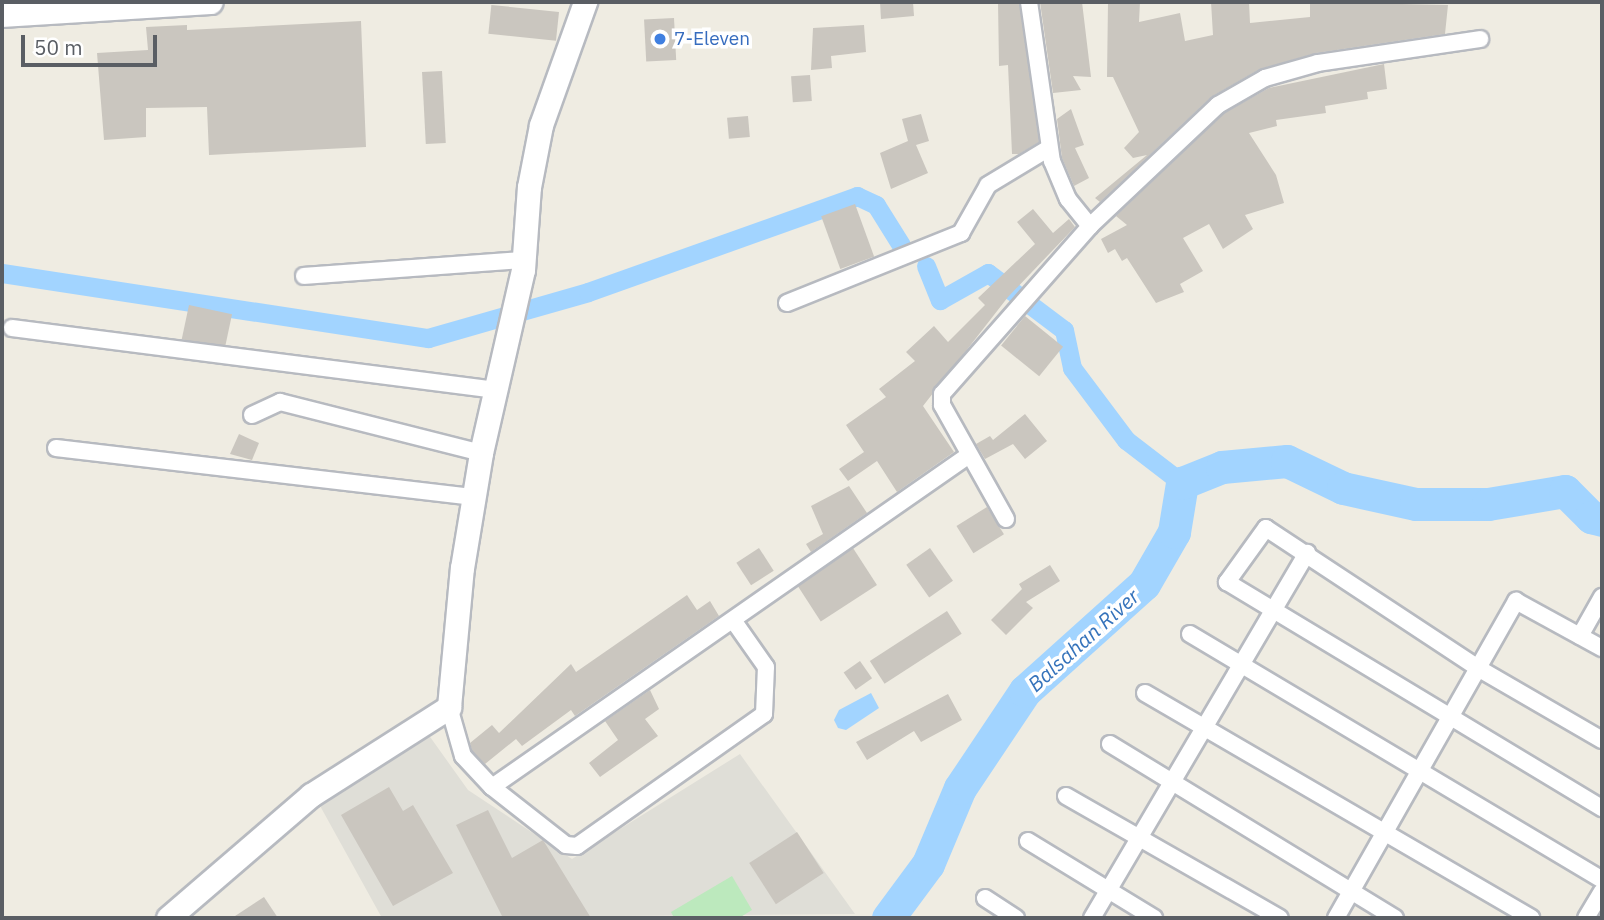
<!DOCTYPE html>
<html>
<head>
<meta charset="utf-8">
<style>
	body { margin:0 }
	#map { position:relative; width:1604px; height:920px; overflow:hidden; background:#efece2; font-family:"IBM Plex Sans",sans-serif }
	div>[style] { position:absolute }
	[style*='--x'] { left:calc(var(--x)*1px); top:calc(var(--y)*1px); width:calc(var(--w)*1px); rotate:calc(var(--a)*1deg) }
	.industrial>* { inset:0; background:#dfded7 }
	.green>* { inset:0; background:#bce9bd }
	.water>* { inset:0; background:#a2d4ff }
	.canal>* { height:19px; margin:-9.5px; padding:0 9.5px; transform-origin:9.5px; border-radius:9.5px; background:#a2d4ff }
	.river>* { height:33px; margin:-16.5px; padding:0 16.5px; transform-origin:16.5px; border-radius:16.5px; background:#a2d4ff }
	.building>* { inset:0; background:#cac6bf; transform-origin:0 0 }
	.roads { filter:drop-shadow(2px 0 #b7bac0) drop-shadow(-2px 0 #b7bac0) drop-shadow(0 2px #b7bac0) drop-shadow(0 -2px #b7bac0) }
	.street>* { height:16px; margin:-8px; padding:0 8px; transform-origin:8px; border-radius:8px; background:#fff }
	.secondary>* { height:23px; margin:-11.5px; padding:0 11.5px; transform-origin:11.5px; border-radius:11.5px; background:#fff }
	.dots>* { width:19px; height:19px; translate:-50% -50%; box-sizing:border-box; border:4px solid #fff; border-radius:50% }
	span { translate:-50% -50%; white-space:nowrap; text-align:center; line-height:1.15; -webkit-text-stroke:7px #fff; paint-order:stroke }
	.shop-label { font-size:19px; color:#366cbe }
	.left { translate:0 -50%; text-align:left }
	.water-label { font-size:21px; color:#3573bb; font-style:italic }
	.frame { position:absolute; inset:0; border:4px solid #5a5e64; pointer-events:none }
	.scale { position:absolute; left:21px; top:35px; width:136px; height:32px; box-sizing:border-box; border:4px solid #5a5e64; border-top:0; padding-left:9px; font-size:21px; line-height:24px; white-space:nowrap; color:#5a5e64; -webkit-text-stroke:5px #fff; paint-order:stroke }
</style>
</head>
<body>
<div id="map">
	<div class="industrial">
		<i style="clip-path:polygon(428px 734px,468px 790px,572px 859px,740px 754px,855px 914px,382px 918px,319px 804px)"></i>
	</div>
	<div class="green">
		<i style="clip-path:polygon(732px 876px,752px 910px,739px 918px,674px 918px,671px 912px)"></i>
	</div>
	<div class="water">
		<i style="clip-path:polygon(871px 693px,879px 708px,846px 730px,838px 728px,834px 720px,839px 710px)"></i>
	</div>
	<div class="canal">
		<i style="--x:926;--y:266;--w:37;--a:68"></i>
		<i style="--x:940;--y:300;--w:55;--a:-29.4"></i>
		<i style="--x:988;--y:273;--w:95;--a:36.9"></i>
		<i style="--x:1064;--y:330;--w:39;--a:78"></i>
		<i style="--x:1072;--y:368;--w:90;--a:53.1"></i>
		<i style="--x:1126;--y:440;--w:71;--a:37.5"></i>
		<i style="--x:2;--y:273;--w:431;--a:8.7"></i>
		<i style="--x:428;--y:338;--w:166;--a:-16"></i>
		<i style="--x:588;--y:292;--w:286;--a:-19.6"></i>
		<i style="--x:857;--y:196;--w:21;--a:25"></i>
		<i style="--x:876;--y:205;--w:47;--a:58"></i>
	</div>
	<div class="river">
		<i style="--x:888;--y:918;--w:67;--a:-53.5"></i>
		<i style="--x:928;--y:864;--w:82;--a:-67.2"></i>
		<i style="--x:960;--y:788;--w:117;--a:-56.2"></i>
		<i style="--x:1025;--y:691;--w:160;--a:-42"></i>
		<i style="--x:1144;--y:584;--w:60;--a:-60"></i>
		<i style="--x:1174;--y:532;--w:50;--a:-80.7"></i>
		<i style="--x:1182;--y:483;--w:43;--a:-21.8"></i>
		<i style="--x:1222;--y:467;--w:65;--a:-5.3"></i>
		<i style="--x:1287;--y:461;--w:62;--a:25.7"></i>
		<i style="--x:1343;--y:488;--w:75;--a:12.4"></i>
		<i style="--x:1416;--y:504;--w:72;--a:0"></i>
		<i style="--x:1488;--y:504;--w:78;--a:-9.6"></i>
		<i style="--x:1565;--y:491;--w:37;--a:45"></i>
		<i style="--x:1591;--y:517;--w:11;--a:15"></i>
	</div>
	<div class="building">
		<i style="clip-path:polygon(880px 2px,913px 2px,914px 16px,881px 19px)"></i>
		<i style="clip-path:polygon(998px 2px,1019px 2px,1039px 142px,1019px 154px,1012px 154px,1008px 65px,999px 66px)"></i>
		<i style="clip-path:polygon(1040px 2px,1082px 2px,1091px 77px,1073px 76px,1081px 90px,1053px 93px)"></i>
		<i style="clip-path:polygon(1108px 2px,1140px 2px,1139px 22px,1180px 13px,1185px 41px,1213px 35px,1211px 2px,1249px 2px,1250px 23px,1310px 17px,1310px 2px,1448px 5px,1445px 34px,1316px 53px,1260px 69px,1211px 97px,1100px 202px,1095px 198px,1147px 155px,1133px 158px,1124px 148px,1139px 132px,1113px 77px,1107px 77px)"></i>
		<i style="left:559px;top:12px;width:29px;height:68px;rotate:96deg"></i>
		<i style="left:674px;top:18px;width:42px;height:30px;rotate:87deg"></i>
		<i style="clip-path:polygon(361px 21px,366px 147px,209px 155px,207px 107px,146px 108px,146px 137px,104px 140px,97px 53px,148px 50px,146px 27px,187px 25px,187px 30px)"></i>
		<i style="clip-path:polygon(864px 25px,866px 52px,831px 56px,832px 68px,811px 70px,813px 28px)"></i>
		<i style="clip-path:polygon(1384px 64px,1387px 89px,1367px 92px,1368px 99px,1325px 106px,1326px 113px,1276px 120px,1277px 126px,1249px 133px,1276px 175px,1284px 203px,1245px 215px,1253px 229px,1223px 249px,1209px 224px,1183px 238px,1203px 271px,1180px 284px,1184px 292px,1156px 303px,1127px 258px,1122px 261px,1115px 249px,1108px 253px,1101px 239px,1127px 225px,1116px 216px,1224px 113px,1269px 88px)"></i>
		<i style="left:442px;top:71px;width:72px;height:20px;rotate:87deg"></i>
		<i style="left:810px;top:75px;width:26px;height:19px;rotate:86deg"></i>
		<i style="clip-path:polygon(1071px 109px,1084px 145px,1075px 148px,1089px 178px,1074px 186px,1062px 158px,1057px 119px)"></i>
		<i style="clip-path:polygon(921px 114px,929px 141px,916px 145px,928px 173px,891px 189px,880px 153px,908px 141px,902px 119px)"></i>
		<i style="left:748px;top:116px;width:21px;height:21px;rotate:85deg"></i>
		<i style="left:855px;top:204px;width:56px;height:36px;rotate:70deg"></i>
		<i style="clip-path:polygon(1033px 209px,1053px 233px,1069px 219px,1075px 227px,1008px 297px,923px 406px,954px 452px,897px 492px,877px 461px,848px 481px,839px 469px,864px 452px,846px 425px,886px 397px,879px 389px,915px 361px,906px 352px,934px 326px,948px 342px,985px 305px,978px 298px,1035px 244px,1017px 222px)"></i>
		<i style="left:189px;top:305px;width:44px;height:35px;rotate:12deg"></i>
		<i style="left:1025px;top:316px;width:49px;height:38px;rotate:39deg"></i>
		<i style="clip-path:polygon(1025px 414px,1047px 441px,1025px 459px,1013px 444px,985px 459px,976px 444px,990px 436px,993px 440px)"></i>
		<i style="clip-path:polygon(239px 434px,259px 443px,252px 460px,230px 454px)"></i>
		<i style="clip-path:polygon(849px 486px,867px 513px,811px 552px,806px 544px,823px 534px,811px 506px)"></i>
		<i style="left:987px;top:507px;width:32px;height:36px;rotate:58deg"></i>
		<i style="left:759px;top:548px;width:27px;height:27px;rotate:57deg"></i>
		<i style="left:853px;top:548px;width:44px;height:67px;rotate:57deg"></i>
		<i style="left:930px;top:548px;width:40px;height:29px;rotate:55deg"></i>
		<i style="clip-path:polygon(1050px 565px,1060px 581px,1026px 602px,1033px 608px,1006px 635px,991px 620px,1022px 589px,1019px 584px)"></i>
		<i style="clip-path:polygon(687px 595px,697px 610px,710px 601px,719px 616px,575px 716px,571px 710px,522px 746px,516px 739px,485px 764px,472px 751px,470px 743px,492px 725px,499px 733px,571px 664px,576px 672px)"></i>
		<i style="left:947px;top:611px;width:27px;height:92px;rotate:57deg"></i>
		<i style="left:860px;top:661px;width:21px;height:20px;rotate:55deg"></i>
		<i style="clip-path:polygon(650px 690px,659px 709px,645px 719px,658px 736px,600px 777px,589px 763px,618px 740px,605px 721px)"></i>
		<i style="clip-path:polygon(948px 694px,962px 720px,921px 742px,914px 731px,867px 760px,856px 742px)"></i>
		<i style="clip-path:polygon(389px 787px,403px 811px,413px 805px,453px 873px,393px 906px,341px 815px)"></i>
		<i style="clip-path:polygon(488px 810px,512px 858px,543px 840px,591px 918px,503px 918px,456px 825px)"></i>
		<i style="left:797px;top:832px;width:49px;height:57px;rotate:57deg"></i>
		<i style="clip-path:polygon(264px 897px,278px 918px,232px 918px)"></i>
	</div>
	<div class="roads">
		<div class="street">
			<i style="--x:1029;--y:2;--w:161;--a:81.8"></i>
			<i style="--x:1052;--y:161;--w:41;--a:67.2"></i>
			<i style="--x:1068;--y:199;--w:35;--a:51"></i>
			<i style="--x:304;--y:276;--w:221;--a:-4.2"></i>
			<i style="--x:787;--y:303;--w:188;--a:-21.9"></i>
			<i style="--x:961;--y:233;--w:55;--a:-60.6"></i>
			<i style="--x:988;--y:185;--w:71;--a:-31.2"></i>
			<i style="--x:12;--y:328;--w:488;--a:7.3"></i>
			<i style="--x:252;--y:415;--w:31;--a:-25"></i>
			<i style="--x:280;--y:402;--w:207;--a:14.2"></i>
			<i style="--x:56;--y:448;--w:421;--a:6.7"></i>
			<i style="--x:1006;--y:519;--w:131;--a:-119.3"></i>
			<i style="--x:942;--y:405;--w:11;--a:-90"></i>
			<i style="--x:942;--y:394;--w:224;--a:-48.6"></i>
			<i style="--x:1090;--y:226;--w:176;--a:-43.4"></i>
			<i style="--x:1218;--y:105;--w:54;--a:-29.9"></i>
			<i style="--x:1265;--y:78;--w:55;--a:-15.8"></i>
			<i style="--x:1318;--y:63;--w:164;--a:-8.4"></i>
			<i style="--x:1190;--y:634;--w:480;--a:30.8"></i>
			<i style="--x:1580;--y:636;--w:45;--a:-60.6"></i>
			<i style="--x:1145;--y:693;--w:447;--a:30.2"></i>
			<i style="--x:449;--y:707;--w:51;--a:74.1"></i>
			<i style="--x:463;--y:756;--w:42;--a:46.9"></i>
			<i style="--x:492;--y:787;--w:94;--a:38.1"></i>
			<i style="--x:566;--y:845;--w:11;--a:5"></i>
			<i style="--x:577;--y:846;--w:229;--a:-35.2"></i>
			<i style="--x:764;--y:714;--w:47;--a:-87.6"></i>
			<i style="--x:766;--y:667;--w:57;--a:-125.1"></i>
			<i style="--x:1602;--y:740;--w:143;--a:-149.9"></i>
			<i style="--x:1478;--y:668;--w:254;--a:-146.6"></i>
			<i style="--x:1266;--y:528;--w:67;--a:125.8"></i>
			<i style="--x:1227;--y:582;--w:438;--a:31.1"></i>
			<i style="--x:1110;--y:744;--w:334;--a:31.4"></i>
			<i style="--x:492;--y:787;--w:581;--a:-34.84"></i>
			<i style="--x:1066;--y:796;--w:246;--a:29.7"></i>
			<i style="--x:1028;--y:841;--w:148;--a:31.4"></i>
			<i style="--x:985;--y:898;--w:37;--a:33"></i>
			<i style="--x:1092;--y:918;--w:424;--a:-59.5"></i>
			<i style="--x:1336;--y:918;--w:365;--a:-60.4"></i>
			<i style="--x:1516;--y:601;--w:98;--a:28.7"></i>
			<i style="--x:1586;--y:918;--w:31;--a:-59"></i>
		</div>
		<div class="secondary">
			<i style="--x:2;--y:15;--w:209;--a:-3.6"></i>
			<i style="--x:168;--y:918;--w:189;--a:-40.7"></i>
			<i style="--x:311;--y:795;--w:164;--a:-32.5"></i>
			<i style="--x:449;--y:707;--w:140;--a:-84.7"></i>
			<i style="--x:462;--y:568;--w:117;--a:-80.6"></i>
			<i style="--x:481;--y:453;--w:188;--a:-77.1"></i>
			<i style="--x:523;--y:270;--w:83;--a:-85.9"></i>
			<i style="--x:529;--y:187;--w:63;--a:-79"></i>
			<i style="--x:541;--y:125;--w:131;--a:-70.3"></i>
		</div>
	</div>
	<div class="dots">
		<i style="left:660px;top:39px;background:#3f7fe0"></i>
	</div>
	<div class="shop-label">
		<span class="left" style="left:674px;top:39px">7-Eleven</span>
	</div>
	<div class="water-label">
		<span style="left:1083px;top:640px;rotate:-42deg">Balsahan River</span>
	</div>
	<div class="frame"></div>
	<div class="scale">50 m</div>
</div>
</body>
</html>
